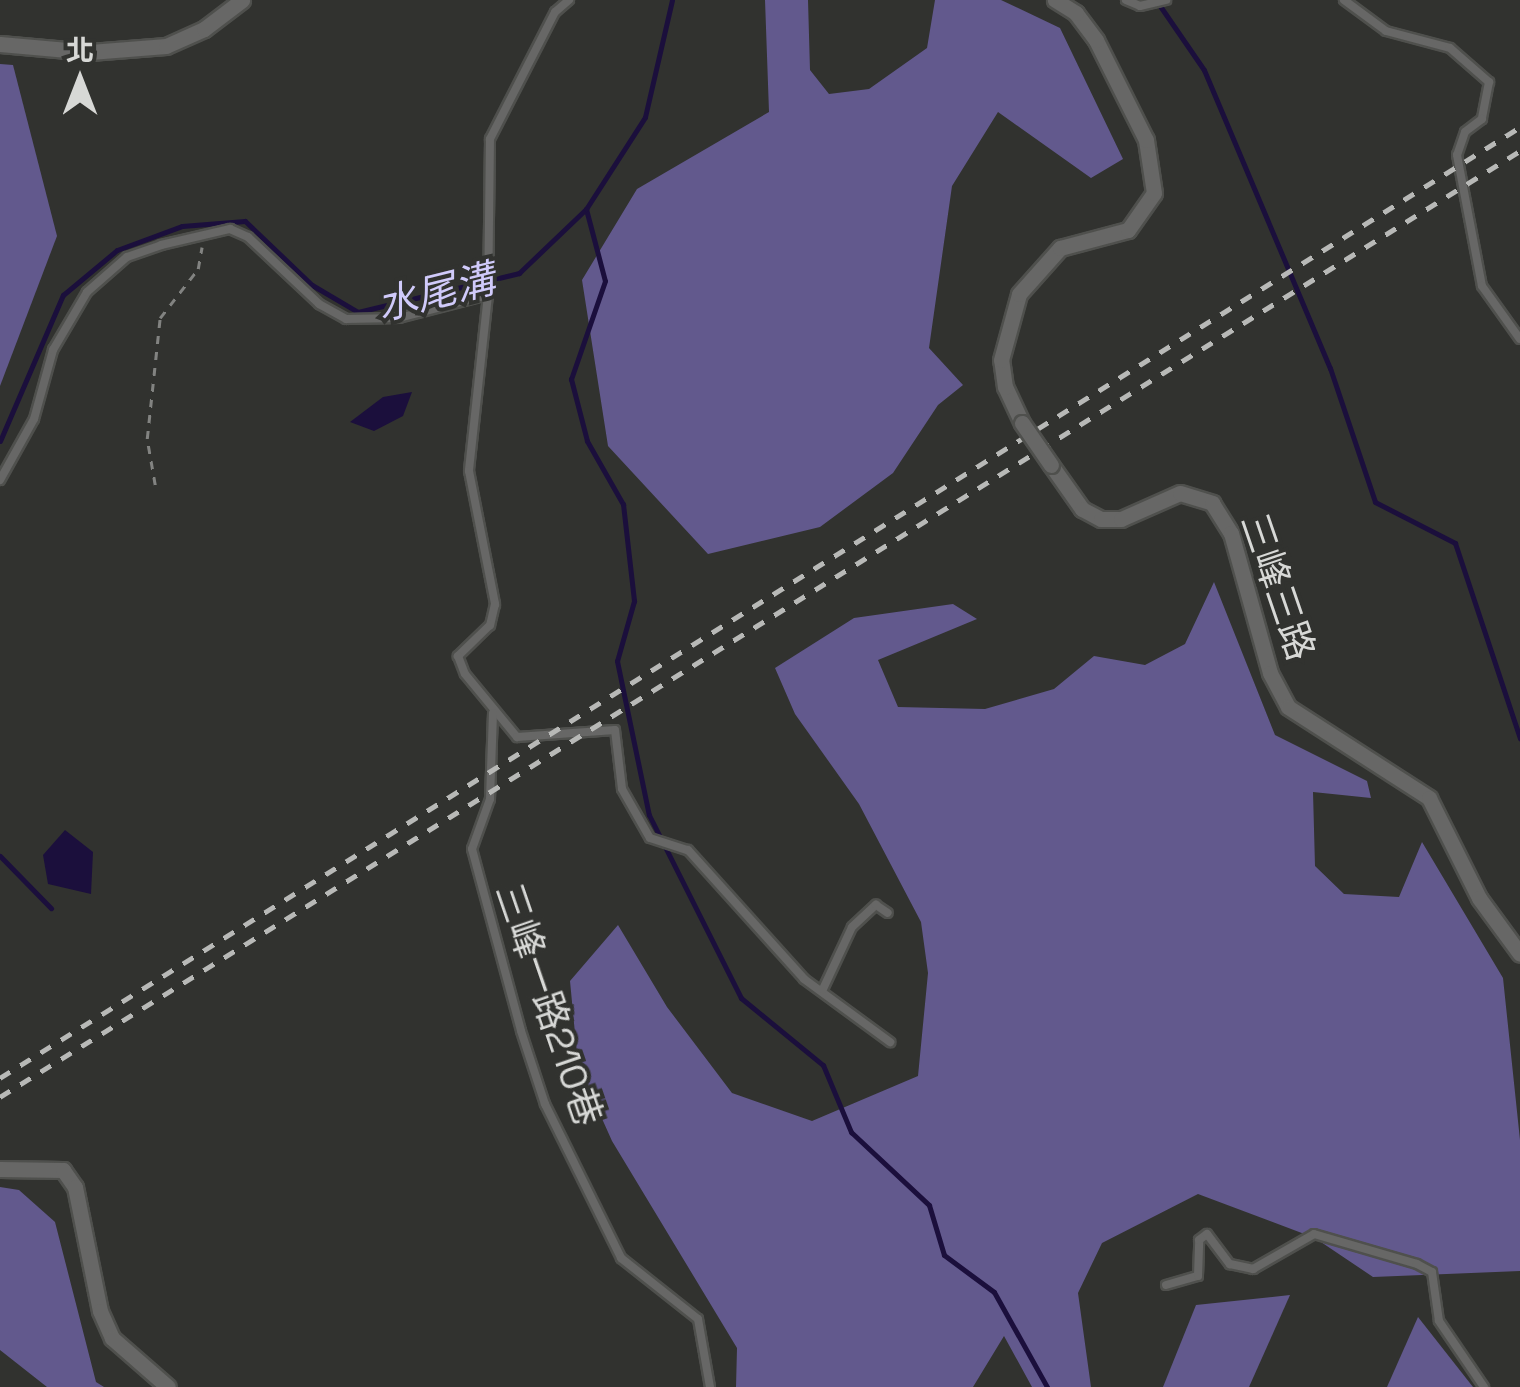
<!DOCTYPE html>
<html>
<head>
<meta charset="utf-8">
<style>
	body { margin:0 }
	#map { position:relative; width:1520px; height:1387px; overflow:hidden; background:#31322f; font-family:"Space Grotesk","Noto Sans TC",sans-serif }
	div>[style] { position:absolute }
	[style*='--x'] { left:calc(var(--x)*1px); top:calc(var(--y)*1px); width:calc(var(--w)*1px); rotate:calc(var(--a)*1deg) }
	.forest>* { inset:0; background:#62598d }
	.water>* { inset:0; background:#1b0f3c }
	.stream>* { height:5px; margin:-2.5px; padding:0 2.5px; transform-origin:2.5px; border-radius:2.5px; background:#1b0f3c }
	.path>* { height:2.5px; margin-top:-1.25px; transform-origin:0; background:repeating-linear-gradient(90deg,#828381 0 8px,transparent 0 16px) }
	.roads { filter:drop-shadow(2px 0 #4f504d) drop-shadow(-2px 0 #4f504d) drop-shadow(0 2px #4f504d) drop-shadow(0 -2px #4f504d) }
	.service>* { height:8px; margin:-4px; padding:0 4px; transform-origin:4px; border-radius:4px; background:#676766 }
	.minor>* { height:15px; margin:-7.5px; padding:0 7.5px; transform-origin:7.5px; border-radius:7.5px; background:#676766 }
	.rail>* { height:5px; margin-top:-2.5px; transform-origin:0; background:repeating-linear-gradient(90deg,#b8b9b7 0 12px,transparent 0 24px) }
	.bridges { filter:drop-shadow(2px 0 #4f504d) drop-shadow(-2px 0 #4f504d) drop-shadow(0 2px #4f504d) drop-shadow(0 -2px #4f504d) }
	.minor-bridge>* { height:15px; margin:-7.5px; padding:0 7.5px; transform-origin:7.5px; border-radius:7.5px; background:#676766 }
	span { translate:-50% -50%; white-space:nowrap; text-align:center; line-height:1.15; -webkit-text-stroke:8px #31322f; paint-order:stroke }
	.street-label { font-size:38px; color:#d7d8d6 }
	.water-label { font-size:40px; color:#d0cafa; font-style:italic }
	.north { position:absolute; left:30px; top:30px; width:100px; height:100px; -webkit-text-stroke:8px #31322f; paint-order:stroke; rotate:0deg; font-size:28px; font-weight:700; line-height:40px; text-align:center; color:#d7d8d6 }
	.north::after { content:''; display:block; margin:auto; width:35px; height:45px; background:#d7d8d6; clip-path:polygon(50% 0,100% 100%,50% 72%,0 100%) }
</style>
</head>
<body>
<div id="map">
	<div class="forest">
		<i style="clip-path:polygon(765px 0,808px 0,810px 70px,829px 94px,869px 89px,927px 48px,935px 0,1001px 0,1060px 28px,1123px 159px,1091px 178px,998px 112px,952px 186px,929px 348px,963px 385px,938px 405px,893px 473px,820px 527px,708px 554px,608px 446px,582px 280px,637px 189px,769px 112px)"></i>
		<i style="clip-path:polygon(0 64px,13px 65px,57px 236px,0 386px)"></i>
		<i style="clip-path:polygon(1214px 582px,1275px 735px,1367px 781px,1371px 798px,1313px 792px,1315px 866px,1344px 894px,1399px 897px,1422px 842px,1503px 978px,1520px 1140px,1520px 1271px,1373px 1277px,1315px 1238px,1198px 1194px,1102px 1243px,1078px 1293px,1091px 1387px,1032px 1387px,1004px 1336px,973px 1387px,736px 1387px,737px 1348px,612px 1141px,578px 1065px,570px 981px,618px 925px,667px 1007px,732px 1093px,812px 1121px,918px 1076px,928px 973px,921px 922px,859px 804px,795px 714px,775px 668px,854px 618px,953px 604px,977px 619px,878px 660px,898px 707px,985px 709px,1054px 689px,1094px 656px,1145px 665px,1185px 644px)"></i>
		<i style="clip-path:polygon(0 1187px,19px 1190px,55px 1222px,96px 1382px,104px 1387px,47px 1387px,0 1350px)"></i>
		<i style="clip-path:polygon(1290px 1295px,1249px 1387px,1163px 1387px,1196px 1305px)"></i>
		<i style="clip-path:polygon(1418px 1317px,1473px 1387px,1387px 1387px)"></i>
	</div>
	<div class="water">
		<i style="clip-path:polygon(412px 392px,403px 416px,374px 431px,350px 422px,383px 397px)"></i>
		<i style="clip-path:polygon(65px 830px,93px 852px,91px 894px,48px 884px,43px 855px)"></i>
	</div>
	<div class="stream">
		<i style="--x:1158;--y:3;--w:81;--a:55.5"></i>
		<i style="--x:1204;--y:70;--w:324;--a:67.1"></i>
		<i style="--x:1330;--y:368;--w:141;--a:71.4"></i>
		<i style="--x:1375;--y:502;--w:90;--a:27.1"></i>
		<i style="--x:1455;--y:543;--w:206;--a:71.6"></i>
		<i style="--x:586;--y:209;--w:74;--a:75.2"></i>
		<i style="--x:605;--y:281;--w:104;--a:109.1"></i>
		<i style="--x:571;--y:379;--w:64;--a:75.5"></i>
		<i style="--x:587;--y:441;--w:73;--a:60.3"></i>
		<i style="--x:623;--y:504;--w:98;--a:83.5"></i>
		<i style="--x:634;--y:601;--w:62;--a:105.8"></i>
		<i style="--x:617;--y:661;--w:157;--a:78.3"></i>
		<i style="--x:649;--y:815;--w:205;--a:63.3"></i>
		<i style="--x:741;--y:998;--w:106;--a:39.3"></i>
		<i style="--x:823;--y:1065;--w:73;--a:67.3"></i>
		<i style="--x:851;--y:1132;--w:107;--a:43.1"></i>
		<i style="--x:929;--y:1205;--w:52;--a:73.3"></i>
		<i style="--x:944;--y:1255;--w:62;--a:36.5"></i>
		<i style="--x:994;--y:1292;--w:109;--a:60.8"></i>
		<i style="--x:0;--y:441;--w:159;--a:-66.7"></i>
		<i style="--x:63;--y:295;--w:70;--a:-39.8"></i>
		<i style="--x:117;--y:250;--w:69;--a:-20.3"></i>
		<i style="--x:182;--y:226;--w:63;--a:-4.5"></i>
		<i style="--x:245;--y:221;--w:93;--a:43.7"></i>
		<i style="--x:312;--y:285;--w:53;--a:30.4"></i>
		<i style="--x:358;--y:312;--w:166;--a:-13.6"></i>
		<i style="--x:519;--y:273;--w:93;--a:-43.7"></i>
		<i style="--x:586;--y:209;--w:109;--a:-57.3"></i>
		<i style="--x:645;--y:117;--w:120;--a:-77"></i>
		<i style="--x:0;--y:856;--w:73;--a:45.6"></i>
	</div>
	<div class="path">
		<i style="--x:155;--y:485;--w:47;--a:-99.9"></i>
		<i style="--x:147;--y:439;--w:122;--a:-83.9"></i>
		<i style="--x:160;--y:318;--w:62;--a:-52.2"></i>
		<i style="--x:198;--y:269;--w:22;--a:-80"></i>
	</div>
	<div class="roads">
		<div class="service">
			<i style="--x:569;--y:0;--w:18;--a:139"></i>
			<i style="--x:555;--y:12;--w:143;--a:117.1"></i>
			<i style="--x:490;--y:139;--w:156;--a:90.7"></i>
			<i style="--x:488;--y:295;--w:177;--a:96.2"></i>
			<i style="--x:469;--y:471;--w:136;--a:78.9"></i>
			<i style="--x:495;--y:604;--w:22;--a:103"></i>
			<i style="--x:490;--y:625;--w:45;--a:135.9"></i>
			<i style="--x:458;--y:656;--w:19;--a:69"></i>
			<i style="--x:465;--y:674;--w:82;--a:50.5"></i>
			<i style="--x:517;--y:737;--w:98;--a:-4.1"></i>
			<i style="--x:615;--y:730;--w:59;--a:83.2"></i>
			<i style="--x:622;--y:789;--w:56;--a:60.3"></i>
			<i style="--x:650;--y:838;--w:40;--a:18"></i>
			<i style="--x:688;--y:850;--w:173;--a:48"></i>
			<i style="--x:804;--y:979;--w:107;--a:36.2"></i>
			<i style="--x:1126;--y:0;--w:15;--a:23"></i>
			<i style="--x:1140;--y:6;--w:27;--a:-13"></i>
			<i style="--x:1344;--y:0;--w:52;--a:36.4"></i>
			<i style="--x:1386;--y:31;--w:66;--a:14.9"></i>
			<i style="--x:1450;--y:48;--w:52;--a:41.1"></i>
			<i style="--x:1489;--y:82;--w:38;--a:101"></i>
			<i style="--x:1482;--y:119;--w:21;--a:143"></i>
			<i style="--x:1465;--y:132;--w:24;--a:109"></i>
			<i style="--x:1457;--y:155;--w:133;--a:79.2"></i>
			<i style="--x:1482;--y:286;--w:65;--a:54.4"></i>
			<i style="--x:0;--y:480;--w:70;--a:-60.9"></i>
			<i style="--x:34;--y:419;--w:72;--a:-74.6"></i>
			<i style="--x:53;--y:350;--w:67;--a:-59.6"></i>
			<i style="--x:87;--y:292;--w:53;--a:-41.2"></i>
			<i style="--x:127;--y:257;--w:36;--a:-19"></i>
			<i style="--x:161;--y:245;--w:71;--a:-13.1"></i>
			<i style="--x:230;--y:229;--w:20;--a:24"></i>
			<i style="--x:248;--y:237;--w:98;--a:43.3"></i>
			<i style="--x:319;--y:304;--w:31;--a:29"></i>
			<i style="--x:346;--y:319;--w:53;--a:-1.1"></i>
			<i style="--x:399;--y:318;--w:92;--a:-14.5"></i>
			<i style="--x:493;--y:713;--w:86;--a:92"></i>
			<i style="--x:490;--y:799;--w:53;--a:109.8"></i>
			<i style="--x:472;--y:849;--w:188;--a:74.9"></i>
			<i style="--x:521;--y:1031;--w:77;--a:71.8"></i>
			<i style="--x:545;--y:1104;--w:172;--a:63.7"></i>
			<i style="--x:621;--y:1258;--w:98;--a:38.4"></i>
			<i style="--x:698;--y:1319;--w:69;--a:80"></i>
			<i style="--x:823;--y:989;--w:68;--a:-64.9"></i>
			<i style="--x:852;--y:927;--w:33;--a:-43"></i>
			<i style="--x:876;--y:905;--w:14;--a:34"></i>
			<i style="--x:1166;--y:1285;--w:33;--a:-16"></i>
			<i style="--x:1198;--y:1276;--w:36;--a:-88"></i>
			<i style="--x:1199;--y:1240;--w:10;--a:-37"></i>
			<i style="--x:1207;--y:1234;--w:38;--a:53"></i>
			<i style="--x:1230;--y:1264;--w:24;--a:12"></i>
			<i style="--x:1253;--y:1269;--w:70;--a:-29.8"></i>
			<i style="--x:1314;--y:1234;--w:107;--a:16.2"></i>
			<i style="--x:1417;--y:1264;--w:17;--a:28"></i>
			<i style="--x:1432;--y:1272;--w:49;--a:81.9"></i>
			<i style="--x:1439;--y:1321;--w:80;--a:55.7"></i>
		</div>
		<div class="minor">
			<i style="--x:0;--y:44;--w:90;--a:5.1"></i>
			<i style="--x:90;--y:52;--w:76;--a:-4.5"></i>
			<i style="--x:166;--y:46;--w:42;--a:-24.1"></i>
			<i style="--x:204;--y:29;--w:48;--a:-37.3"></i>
			<i style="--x:1022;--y:423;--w:40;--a:-115"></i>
			<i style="--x:1005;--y:387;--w:27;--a:-98"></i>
			<i style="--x:1001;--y:360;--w:68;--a:-74.7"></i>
			<i style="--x:1019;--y:294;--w:62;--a:-48.3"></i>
			<i style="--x:1060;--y:248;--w:70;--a:-14.8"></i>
			<i style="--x:1128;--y:230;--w:45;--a:-54.9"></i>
			<i style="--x:1154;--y:193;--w:54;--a:-98.6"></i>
			<i style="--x:1146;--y:140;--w:112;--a:-116.6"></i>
			<i style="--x:1096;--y:40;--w:34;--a:-127"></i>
			<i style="--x:1076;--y:13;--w:25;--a:-148"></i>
			<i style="--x:1051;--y:465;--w:54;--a:54.8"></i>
			<i style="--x:1082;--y:509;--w:21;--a:28"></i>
			<i style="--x:1101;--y:519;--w:20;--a:0"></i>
			<i style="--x:1121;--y:519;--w:64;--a:-23.8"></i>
			<i style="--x:1180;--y:493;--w:34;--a:17"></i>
			<i style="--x:1212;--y:503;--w:36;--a:58"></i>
			<i style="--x:1231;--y:533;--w:145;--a:74.4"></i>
			<i style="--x:1270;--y:673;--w:38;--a:62"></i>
			<i style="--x:1288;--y:707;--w:168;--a:32.8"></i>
			<i style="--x:1429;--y:798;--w:112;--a:63.4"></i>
			<i style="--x:1479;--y:898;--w:69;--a:53.8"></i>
			<i style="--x:0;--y:1169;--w:63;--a:0.9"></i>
			<i style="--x:63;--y:1170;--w:21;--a:55"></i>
			<i style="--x:75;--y:1187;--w:126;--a:78.6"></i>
			<i style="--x:100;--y:1311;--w:30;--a:66"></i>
			<i style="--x:112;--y:1338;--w:74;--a:41.2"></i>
		</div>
	</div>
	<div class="rail">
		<i style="--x:0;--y:1078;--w:1793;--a:-32.03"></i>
		<i style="--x:0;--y:1097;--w:1790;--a:-31.9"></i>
	</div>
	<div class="bridges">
		<div class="minor-bridge">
			<i style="--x:1022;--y:423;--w:51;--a:55.4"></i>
		</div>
	</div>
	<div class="street-label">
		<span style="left:1277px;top:587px;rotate:71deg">三峰三路</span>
		<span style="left:548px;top:1005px;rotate:71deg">三峰一路210巷</span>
	</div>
	<div class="water-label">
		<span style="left:436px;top:293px;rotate:-14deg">水尾溝</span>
	</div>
	<div class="north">北</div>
</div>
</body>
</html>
